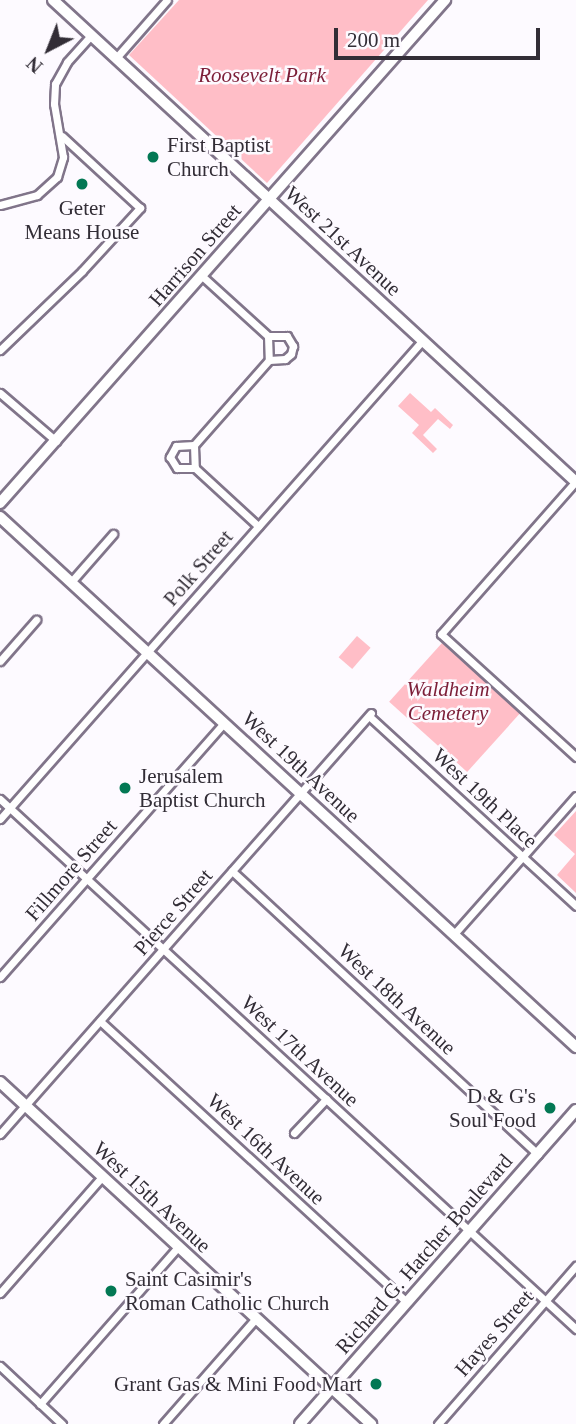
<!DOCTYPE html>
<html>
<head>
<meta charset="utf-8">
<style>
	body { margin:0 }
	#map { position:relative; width:576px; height:1424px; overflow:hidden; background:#fdfaff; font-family:Georgia,serif }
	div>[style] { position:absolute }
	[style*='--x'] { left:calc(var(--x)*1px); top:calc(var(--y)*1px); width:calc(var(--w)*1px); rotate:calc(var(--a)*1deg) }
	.green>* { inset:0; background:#ffbec7; transform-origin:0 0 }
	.roads { filter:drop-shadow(2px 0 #81758a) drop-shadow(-2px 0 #81758a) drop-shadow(0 2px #81758a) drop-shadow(0 -2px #81758a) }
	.street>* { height:7px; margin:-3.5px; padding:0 3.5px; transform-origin:3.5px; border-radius:3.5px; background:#fff }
	.secondary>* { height:10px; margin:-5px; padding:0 5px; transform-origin:5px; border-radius:5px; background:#fff }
	.primary>* { height:10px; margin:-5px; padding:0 5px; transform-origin:5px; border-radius:5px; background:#fff }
	.dots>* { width:19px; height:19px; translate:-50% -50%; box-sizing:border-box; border:4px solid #fdfaff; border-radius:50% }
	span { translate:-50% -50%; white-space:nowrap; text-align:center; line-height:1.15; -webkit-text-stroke:5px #fdfaff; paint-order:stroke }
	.park-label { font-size:21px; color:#7c1e38; font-style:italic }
	.poi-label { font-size:21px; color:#322d36 }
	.left { translate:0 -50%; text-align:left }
	.right { translate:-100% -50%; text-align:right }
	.street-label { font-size:21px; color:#322d36 }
	.north { position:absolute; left:14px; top:14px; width:70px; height:70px; -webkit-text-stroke:5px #fdfaff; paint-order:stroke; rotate:222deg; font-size:19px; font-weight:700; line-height:28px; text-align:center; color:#322d36 }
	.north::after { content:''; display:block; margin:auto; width:24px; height:32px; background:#322d36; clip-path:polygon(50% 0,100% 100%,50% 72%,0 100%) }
	.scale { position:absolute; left:334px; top:28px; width:206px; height:32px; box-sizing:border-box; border:4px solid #322d36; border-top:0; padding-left:9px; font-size:21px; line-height:24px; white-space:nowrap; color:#322d36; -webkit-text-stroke:5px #fdfaff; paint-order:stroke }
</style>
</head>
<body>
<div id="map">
	<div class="green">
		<i style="clip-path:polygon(179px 0,428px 0,267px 183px,129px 55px)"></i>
		<i style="clip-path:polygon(410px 393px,431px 412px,435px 408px,453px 425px,450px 429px,438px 419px,423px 435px,437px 449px,433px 453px,412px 433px,419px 425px,398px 406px)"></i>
		<i style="left:357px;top:636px;width:18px;height:28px;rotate:41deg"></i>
		<i style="left:442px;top:643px;width:105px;height:79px;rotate:42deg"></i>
		<i style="clip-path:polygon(576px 811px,576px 893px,557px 875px,575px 854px,554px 835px)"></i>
	</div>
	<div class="roads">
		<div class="street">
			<i style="--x:116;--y:58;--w:77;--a:-48.7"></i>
			<i style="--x:0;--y:205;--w:38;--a:-15"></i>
			<i style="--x:37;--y:195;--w:27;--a:-42"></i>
			<i style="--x:57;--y:177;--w:21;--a:-73"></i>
			<i style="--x:63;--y:157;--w:54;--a:-99.6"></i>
			<i style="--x:54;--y:104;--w:20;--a:-87"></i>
			<i style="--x:55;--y:84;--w:25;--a:-61"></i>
			<i style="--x:67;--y:62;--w:36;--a:-48"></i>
			<i style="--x:202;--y:276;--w:89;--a:42.3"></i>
			<i style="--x:268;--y:336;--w:24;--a:88"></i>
			<i style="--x:269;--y:360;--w:113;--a:131.4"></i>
			<i style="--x:194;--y:445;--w:23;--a:88"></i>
			<i style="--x:195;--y:468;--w:86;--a:42.6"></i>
			<i style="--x:268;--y:336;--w:19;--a:0"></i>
			<i style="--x:287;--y:336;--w:12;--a:59"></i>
			<i style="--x:293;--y:346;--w:8;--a:104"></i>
			<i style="--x:291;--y:354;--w:8;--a:140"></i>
			<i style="--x:285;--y:359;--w:16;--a:176"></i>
			<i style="--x:0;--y:350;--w:114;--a:-43.9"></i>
			<i style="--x:82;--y:271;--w:86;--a:-47.4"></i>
			<i style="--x:140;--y:208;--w:106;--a:-137.3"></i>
			<i style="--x:0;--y:393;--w:74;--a:40.6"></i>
			<i style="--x:194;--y:445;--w:18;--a:177"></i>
			<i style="--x:176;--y:446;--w:13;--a:119"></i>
			<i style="--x:170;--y:457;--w:13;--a:58"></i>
			<i style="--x:177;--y:468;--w:18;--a:0"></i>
			<i style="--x:576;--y:481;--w:204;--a:131.4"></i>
			<i style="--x:441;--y:634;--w:183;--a:42.3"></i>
			<i style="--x:71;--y:582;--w:64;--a:-48.8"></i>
			<i style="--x:0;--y:661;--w:55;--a:-48.7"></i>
			<i style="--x:369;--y:716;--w:281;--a:42.5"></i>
			<i style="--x:0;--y:799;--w:783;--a:42.62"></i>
			<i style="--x:0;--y:819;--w:638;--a:-48.56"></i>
			<i style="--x:232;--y:871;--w:417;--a:42.8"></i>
			<i style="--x:454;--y:934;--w:184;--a:-48.5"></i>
			<i style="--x:0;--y:977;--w:339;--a:-48.6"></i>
			<i style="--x:100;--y:1021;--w:416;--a:42.5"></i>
			<i style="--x:294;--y:1133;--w:47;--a:-46.7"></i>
			<i style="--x:0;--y:1134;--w:561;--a:-48.61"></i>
			<i style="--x:0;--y:1293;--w:154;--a:-48.7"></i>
			<i style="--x:0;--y:1366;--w:85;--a:43.1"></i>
			<i style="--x:40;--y:1404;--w:209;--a:-48.7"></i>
			<i style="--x:163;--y:1424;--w:141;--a:-48.7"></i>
			<i style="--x:438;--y:1424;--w:210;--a:-48.9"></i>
		</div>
		<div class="secondary">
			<i style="--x:53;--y:0;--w:711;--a:42.66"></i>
			<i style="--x:0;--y:503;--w:672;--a:-48.5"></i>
			<i style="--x:0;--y:517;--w:783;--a:42.62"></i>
			<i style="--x:0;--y:1082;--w:505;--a:42.67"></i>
		</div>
		<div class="primary">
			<i style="--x:300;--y:1424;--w:418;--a:-48.7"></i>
		</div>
	</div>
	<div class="dots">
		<i style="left:153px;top:157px;background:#037854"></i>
		<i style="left:82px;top:184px;background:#037854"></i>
		<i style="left:125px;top:788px;background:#037854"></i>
		<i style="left:550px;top:1108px;background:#037854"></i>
		<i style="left:111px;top:1291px;background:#037854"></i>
		<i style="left:376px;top:1384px;background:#037854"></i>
	</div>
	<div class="park-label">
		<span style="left:262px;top:75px">Roosevelt Park</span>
		<span style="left:448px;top:701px">Waldheim<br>Cemetery</span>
	</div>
	<div class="poi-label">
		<span class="left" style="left:167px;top:157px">First Baptist<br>Church</span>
		<span style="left:82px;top:220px">Geter<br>Means House</span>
		<span class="left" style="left:139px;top:788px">Jerusalem<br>Baptist Church</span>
		<span class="right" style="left:536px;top:1108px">D &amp; G's<br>Soul Food</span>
		<span class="left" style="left:125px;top:1291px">Saint Casimir's<br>Roman Catholic Church</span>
		<span class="right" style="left:362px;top:1384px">Grant Gas &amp; Mini Food Mart</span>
	</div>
	<div class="street-label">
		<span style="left:343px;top:241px;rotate:43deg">West 21st Avenue</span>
		<span style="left:195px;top:255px;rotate:-49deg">Harrison Street</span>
		<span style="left:198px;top:568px;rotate:-49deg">Polk Street</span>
		<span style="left:301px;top:767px;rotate:43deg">West 19th Avenue</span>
		<span style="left:485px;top:798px;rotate:43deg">West 19th Place</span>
		<span style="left:71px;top:870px;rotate:-49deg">Fillmore Street</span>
		<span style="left:173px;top:912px;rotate:-49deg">Pierce Street</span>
		<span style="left:397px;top:999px;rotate:43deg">West 18th Avenue</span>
		<span style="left:300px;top:1051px;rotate:43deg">West 17th Avenue</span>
		<span style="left:266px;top:1149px;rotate:43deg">West 16th Avenue</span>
		<span style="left:152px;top:1197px;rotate:43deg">West 15th Avenue</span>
		<span style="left:424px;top:1254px;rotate:-49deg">Richard G. Hatcher Boulevard</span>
		<span style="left:494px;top:1333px;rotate:-49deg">Hayes Street</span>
	</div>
	<div class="north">N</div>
	<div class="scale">200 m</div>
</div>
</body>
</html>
